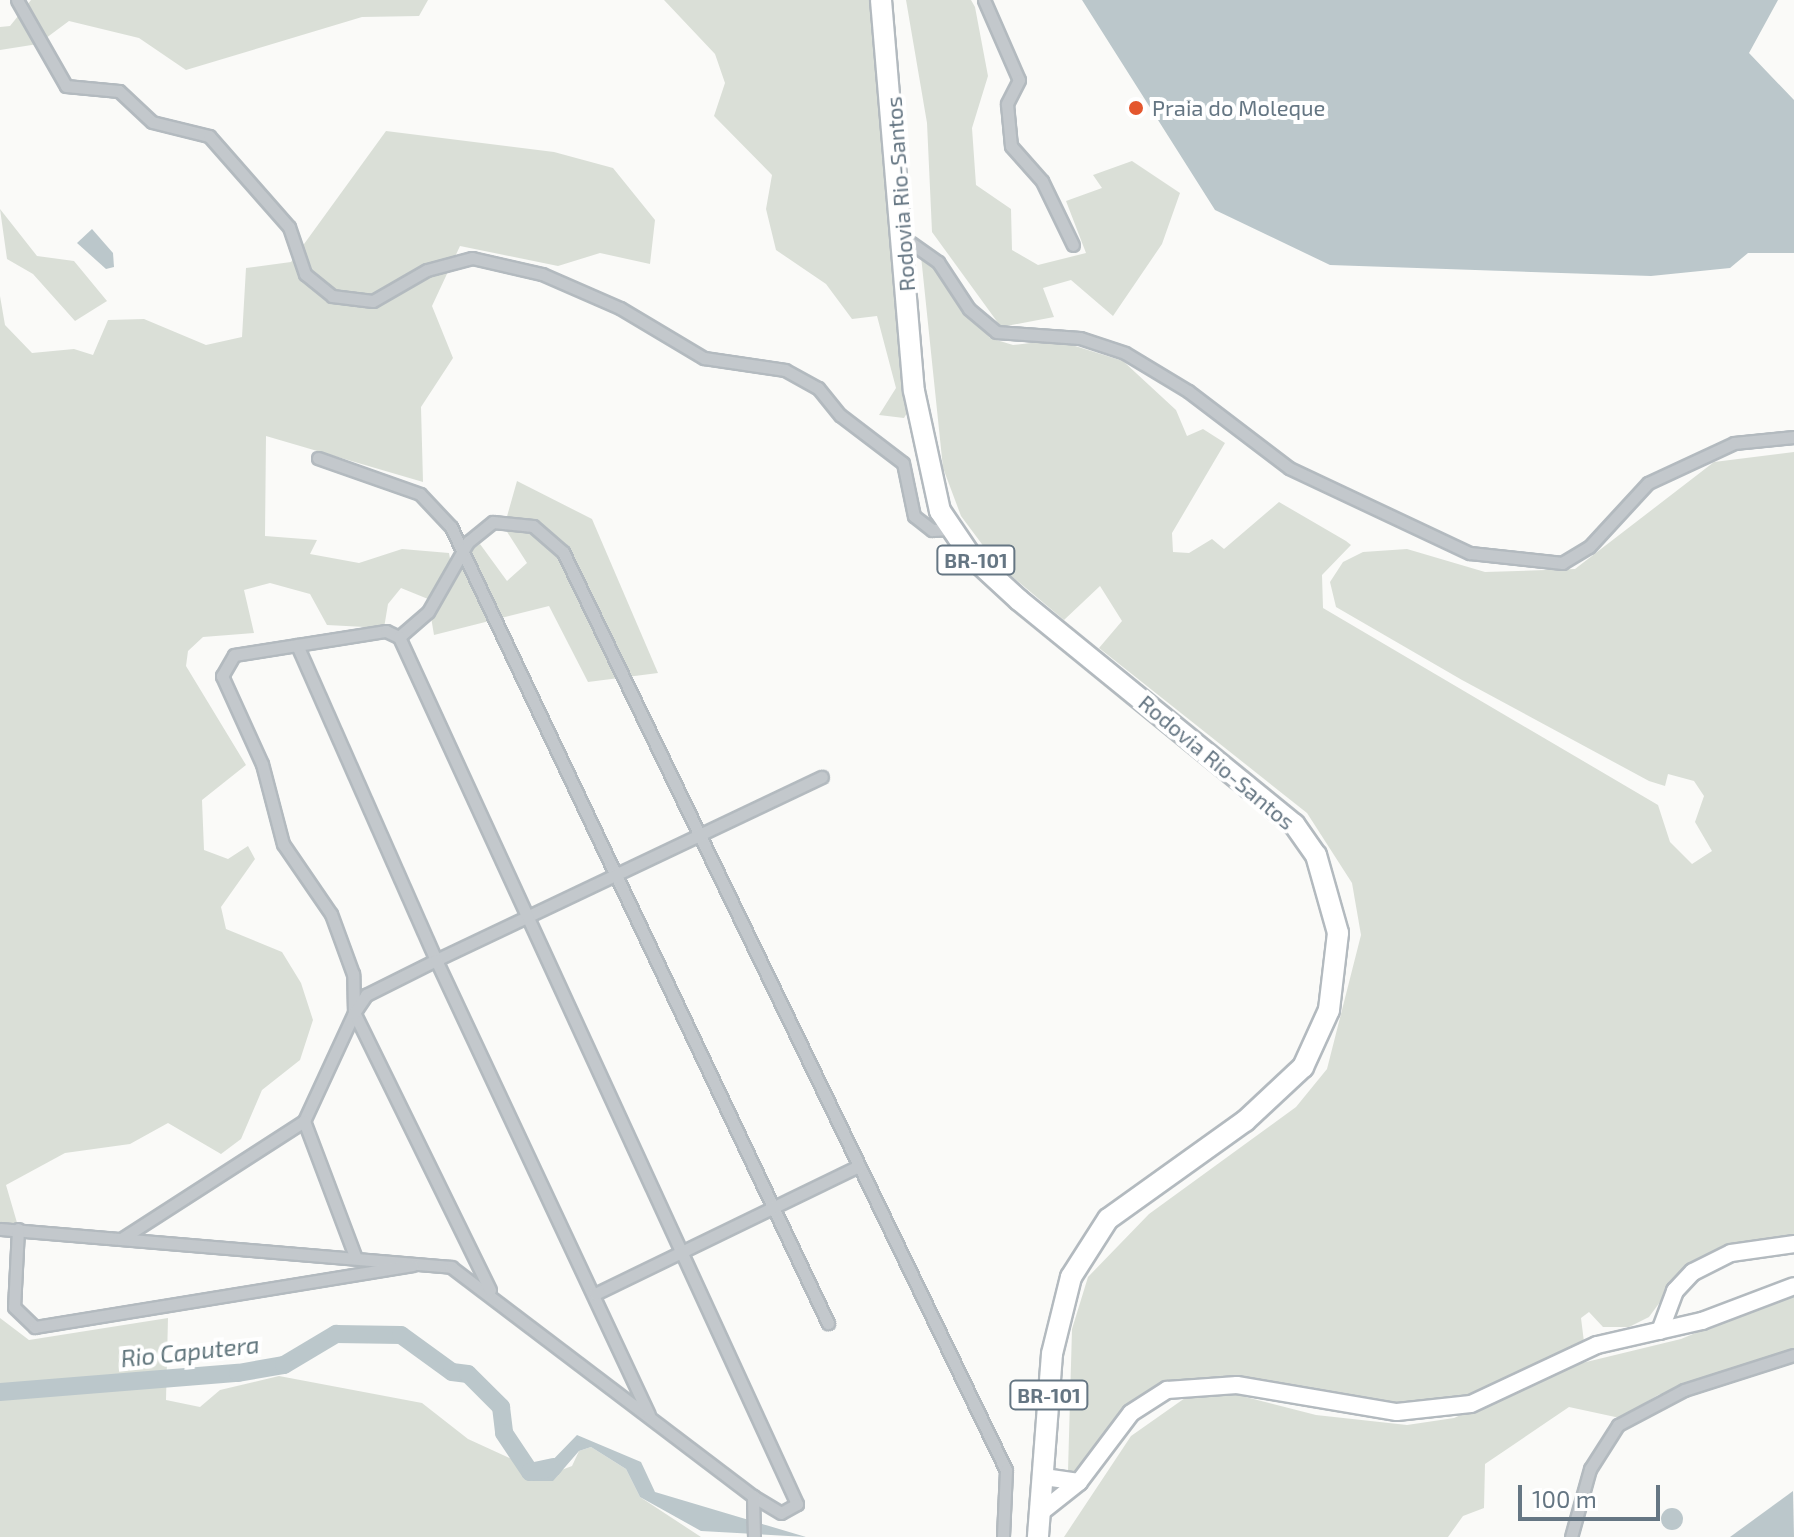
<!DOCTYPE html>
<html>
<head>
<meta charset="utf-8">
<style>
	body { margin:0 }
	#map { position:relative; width:1794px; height:1537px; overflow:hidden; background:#fafaf8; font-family:"Exo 2",sans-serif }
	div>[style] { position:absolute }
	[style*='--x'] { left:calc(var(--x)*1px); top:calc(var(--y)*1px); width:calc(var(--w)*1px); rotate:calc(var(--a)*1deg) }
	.green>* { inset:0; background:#dadfd7 }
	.water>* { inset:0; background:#bbc7cb }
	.round { border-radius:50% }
	.river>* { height:18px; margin:-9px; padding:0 9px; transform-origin:9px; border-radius:9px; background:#bbc7cb }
	.roads { filter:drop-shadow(2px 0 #b3babf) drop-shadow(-2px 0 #b3babf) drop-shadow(0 2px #b3babf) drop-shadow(0 -2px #b3babf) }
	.street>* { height:11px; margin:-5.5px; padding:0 5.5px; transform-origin:5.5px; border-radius:5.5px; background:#c3c8cc }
	.secondary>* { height:16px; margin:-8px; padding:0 8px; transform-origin:8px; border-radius:8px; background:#fff }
	.highway>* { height:20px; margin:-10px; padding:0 10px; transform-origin:10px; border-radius:10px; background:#fff }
	.dots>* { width:22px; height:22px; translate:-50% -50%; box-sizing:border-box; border:4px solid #fff; border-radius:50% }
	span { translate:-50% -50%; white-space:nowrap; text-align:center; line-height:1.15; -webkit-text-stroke:8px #fff; paint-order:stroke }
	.shield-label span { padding:2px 6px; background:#fff; border:2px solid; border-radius:6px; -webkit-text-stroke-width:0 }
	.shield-label { font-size:20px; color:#657683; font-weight:700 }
	.poi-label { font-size:22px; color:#657683 }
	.left { translate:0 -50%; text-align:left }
	.street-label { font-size:22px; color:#657683 }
	.water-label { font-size:24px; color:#60757c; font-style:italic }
	.scale { position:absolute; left:1518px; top:1485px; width:142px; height:36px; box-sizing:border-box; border:4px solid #657683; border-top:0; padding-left:10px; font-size:24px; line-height:28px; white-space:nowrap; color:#657683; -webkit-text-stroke:6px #fff; paint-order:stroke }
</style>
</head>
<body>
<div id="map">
	<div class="green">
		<i style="clip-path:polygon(31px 0,428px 0,419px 16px,362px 17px,186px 70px,139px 38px,69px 21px,38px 44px,0 50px,0 27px,10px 26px)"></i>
		<i style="clip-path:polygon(664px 0,874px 0,912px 405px,904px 418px,879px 415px,896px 388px,877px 316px,852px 319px,826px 284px,776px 250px,766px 209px,772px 175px,714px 116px,725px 83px,715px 54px)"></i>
		<i style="clip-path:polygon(906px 0,971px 0,975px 7px,988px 76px,972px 128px,976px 185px,1011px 209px,1012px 250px,1038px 265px,1086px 253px,1066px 201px,1102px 188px,1093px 175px,1132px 161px,1180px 193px,1162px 244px,1113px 316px,1071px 280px,1043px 288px,1054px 317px,1001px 327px,932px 232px,927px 123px)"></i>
		<i style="clip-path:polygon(386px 131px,554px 152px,613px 168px,655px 220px,650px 264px,600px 253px,558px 266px,460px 246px,432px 306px,453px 358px,421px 407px,423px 482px,266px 436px,265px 536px,317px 540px,310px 554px,359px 563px,402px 549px,449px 553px,451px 564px,480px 544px,507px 581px,527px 563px,504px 527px,517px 481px,592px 519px,658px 673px,588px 682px,549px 606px,434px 635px,428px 599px,401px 588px,388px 604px,384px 628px,327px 625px,310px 594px,270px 583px,244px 590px,254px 633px,203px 637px,188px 651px,186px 666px,246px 765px,202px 800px,204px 850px,228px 859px,248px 846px,255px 859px,221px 907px,226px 929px,282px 952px,301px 983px,313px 1020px,300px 1060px,262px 1090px,241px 1139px,221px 1154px,168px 1123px,130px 1144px,65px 1153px,6px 1185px,18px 1226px,0 1225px,0 296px,5px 325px,32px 353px,74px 349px,93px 355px,108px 320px,144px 319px,206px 345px,242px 337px,246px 268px,291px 262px)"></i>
		<i style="clip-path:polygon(0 209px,37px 256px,74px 261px,107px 301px,75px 321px,33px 274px,7px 259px)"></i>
		<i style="clip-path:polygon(921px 256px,929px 257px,990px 338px,1013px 345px,1056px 340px,1123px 361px,1176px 410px,1187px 436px,1203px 429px,1225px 443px,1172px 533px,1173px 552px,1189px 553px,1212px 539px,1224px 549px,1279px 502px,1346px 541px,1351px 545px,1322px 575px,1323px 608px,1658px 805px,1670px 842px,1692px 864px,1712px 851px,1695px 822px,1704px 796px,1694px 781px,1668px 774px,1665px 786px,1649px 781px,1462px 680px,1336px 607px,1330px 582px,1343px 562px,1363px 552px,1407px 549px,1485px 572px,1575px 569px,1714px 462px,1794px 452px,1794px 1242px,1772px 1242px,1671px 1287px,1649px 1317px,1629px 1327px,1603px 1327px,1589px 1312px,1581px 1318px,1584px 1342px,1513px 1385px,1450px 1403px,1387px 1409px,1202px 1377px,1148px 1392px,1077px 1477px,1068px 1471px,1072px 1329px,1088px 1277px,1149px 1214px,1296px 1107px,1327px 1069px,1361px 935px,1352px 883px,1307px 813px,1099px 648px,1122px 621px,1100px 586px,1064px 620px,996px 563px,961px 516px,943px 468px)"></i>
		<i style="clip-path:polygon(1794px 1292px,1794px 1353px,1658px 1395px,1620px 1418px,1569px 1407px,1485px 1464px,1484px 1508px,1463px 1516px,1448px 1537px,1064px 1537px,1131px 1436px,1185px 1398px,1226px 1392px,1316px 1415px,1407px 1425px,1454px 1418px,1582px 1363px,1681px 1339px)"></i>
		<i style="clip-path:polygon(0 1318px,29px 1340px,168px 1318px,166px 1400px,200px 1407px,220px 1390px,279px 1376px,422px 1403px,468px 1439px,514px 1460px,532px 1481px,572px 1466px,579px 1451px,591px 1447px,626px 1469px,640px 1497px,701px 1537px,0 1537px)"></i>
	</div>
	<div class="water">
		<i style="clip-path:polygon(1082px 0,1778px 0,1749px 53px,1794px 100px,1794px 253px,1748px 253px,1730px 268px,1651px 276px,1330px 265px,1215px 210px)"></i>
		<i style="clip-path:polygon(92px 229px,113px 253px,114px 267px,106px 269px,77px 243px)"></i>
		<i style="clip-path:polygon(577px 1435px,641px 1462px,655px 1492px,806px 1537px,701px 1531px,640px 1497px,626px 1469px,591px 1447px,579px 1451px,553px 1481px,532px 1481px,530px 1473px,544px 1469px)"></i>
		<i style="clip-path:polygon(1793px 1491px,1794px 1537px,1730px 1537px)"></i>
		<i class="round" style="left:1661px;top:1508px;width:22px;height:22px"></i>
	</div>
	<div class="river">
		<i style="--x:0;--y:1392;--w:239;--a:-4.6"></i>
		<i style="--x:238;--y:1373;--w:47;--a:-9.9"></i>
		<i style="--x:284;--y:1365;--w:61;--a:-30.8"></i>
		<i style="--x:336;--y:1334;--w:65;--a:0.9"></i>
		<i style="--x:401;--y:1335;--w:63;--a:36"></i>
		<i style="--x:452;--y:1372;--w:16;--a:7"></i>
		<i style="--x:468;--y:1374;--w:47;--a:45"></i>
		<i style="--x:501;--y:1407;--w:26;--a:83"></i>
		<i style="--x:504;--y:1433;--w:47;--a:56.3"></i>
		<i style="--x:530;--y:1472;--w:24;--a:-12"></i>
	</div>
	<div class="roads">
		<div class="street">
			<i style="--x:17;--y:0;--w:99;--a:60.3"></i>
			<i style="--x:66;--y:86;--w:53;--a:5.4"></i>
			<i style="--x:119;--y:91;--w:45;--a:43.2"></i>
			<i style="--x:152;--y:122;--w:59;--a:13.8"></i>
			<i style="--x:209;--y:136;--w:121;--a:48.7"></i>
			<i style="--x:289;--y:227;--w:50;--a:71.2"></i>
			<i style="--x:305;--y:274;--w:35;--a:39"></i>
			<i style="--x:332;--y:296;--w:41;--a:7"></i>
			<i style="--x:373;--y:301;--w:62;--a:-29.9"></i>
			<i style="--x:427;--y:270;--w:47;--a:-14.9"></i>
			<i style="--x:472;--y:258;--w:72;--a:12.9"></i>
			<i style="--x:542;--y:274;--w:85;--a:23.6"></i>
			<i style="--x:620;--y:308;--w:98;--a:30.8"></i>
			<i style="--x:704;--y:358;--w:82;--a:8.4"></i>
			<i style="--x:785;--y:370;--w:38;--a:29"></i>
			<i style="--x:818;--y:388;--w:35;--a:51"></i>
			<i style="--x:840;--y:415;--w:79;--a:37.3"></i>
			<i style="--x:903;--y:463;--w:54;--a:78.3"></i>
			<i style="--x:914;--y:516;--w:23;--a:38"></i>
			<i style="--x:932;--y:530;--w:18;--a:-3"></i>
			<i style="--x:984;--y:0;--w:87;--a:66.4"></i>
			<i style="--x:1019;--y:80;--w:27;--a:117"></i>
			<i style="--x:1007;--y:104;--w:42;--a:84.6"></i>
			<i style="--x:1011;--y:146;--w:47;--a:48.5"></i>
			<i style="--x:1042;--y:181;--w:71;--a:64.2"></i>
			<i style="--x:904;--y:238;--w:42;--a:35.2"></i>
			<i style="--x:938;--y:262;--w:56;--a:56.6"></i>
			<i style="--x:969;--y:309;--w:35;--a:40"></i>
			<i style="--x:996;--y:332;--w:84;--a:4.1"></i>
			<i style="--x:1080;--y:338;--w:47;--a:18.4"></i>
			<i style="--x:1125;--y:353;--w:74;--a:31.1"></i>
			<i style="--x:1188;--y:391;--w:127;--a:37.3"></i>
			<i style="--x:1289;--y:468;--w:200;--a:25.2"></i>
			<i style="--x:1470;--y:553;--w:93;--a:6.2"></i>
			<i style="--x:1562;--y:563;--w:31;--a:-31"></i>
			<i style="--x:1589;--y:547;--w:87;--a:-47.3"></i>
			<i style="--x:1648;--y:483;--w:95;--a:-24.9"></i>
			<i style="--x:1734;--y:443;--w:60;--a:-5.7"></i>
			<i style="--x:318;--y:458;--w:108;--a:19.4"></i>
			<i style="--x:420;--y:494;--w:45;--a:46.8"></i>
			<i style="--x:451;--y:527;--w:881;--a:64.66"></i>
			<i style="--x:399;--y:637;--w:38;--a:-41"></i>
			<i style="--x:428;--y:612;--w:81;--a:-60.3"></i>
			<i style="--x:468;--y:542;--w:32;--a:-39"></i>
			<i style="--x:493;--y:522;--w:40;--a:5.7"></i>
			<i style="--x:533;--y:526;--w:40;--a:41"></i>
			<i style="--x:563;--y:552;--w:1019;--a:64.24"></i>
			<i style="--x:1006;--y:1470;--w:67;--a:92.6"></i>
			<i style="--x:297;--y:645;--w:344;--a:66.2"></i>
			<i style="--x:436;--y:960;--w:427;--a:-25.4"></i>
			<i style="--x:304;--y:1121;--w:119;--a:-65.2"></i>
			<i style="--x:354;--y:1013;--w:39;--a:-91"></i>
			<i style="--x:353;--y:974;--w:64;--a:-110.1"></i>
			<i style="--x:331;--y:914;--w:85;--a:-124.4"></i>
			<i style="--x:283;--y:844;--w:83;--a:-104.7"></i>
			<i style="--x:262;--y:764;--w:97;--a:-114.4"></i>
			<i style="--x:222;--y:676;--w:24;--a:-60"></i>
			<i style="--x:234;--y:655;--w:154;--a:-9"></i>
			<i style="--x:386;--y:631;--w:14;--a:25"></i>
			<i style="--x:399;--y:637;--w:954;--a:65.34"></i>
			<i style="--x:797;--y:1504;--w:18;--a:151"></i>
			<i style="--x:781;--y:1513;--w:33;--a:-149"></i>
			<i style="--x:0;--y:1229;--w:453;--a:4.8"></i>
			<i style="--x:451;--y:1267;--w:379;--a:37.2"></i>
			<i style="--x:753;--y:1496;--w:41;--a:88.6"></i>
			<i style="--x:18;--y:1229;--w:78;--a:92.9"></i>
			<i style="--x:14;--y:1307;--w:29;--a:44"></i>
			<i style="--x:35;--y:1327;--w:382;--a:-9.3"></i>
			<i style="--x:121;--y:1239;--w:218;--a:-32.8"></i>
			<i style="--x:304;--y:1121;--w:144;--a:69.3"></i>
			<i style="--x:490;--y:1290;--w:309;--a:-116.1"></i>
			<i style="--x:354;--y:1013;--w:22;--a:-56"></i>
			<i style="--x:366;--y:995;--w:78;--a:-26.6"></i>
			<i style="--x:436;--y:960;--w:502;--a:64.91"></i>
			<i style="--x:595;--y:1294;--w:293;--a:-25.9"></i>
			<i style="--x:1571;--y:1537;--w:71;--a:-74.4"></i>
			<i style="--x:1590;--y:1469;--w:52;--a:-57.5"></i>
			<i style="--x:1618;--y:1425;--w:75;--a:-27.9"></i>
			<i style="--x:1684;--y:1390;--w:115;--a:-17.7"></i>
		</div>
		<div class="secondary">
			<i style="--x:1660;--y:1331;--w:43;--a:-69.4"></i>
			<i style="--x:1675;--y:1291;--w:26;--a:-47"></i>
			<i style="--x:1693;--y:1272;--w:42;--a:-26.6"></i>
			<i style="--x:1731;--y:1253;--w:64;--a:-8.1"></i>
			<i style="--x:1044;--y:1477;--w:35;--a:8"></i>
			<i style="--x:1040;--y:1513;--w:50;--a:-38.5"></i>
			<i style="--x:1079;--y:1482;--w:86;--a:-53"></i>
			<i style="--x:1131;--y:1413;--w:43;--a:-32.6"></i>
			<i style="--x:1167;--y:1390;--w:70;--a:-4.1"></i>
			<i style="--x:1237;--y:1385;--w:162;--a:9.6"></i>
			<i style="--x:1397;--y:1412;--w:74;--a:-6.2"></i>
			<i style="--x:1471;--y:1404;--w:139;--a:-25.1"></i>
			<i style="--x:1597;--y:1345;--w:108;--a:-12.9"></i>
			<i style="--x:1702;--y:1321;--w:98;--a:-20.8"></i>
		</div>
		<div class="highway">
			<i style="--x:881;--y:0;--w:392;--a:85.2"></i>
			<i style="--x:914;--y:391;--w:123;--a:77.8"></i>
			<i style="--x:940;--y:511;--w:53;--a:55.7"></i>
			<i style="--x:970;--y:555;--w:67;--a:42.6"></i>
			<i style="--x:1019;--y:600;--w:355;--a:39.2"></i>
			<i style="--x:1294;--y:824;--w:38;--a:55"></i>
			<i style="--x:1316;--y:855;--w:81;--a:74.2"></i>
			<i style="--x:1338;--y:933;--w:78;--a:96.7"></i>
			<i style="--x:1329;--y:1010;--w:63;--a:114.5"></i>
			<i style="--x:1303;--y:1067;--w:79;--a:137"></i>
			<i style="--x:1245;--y:1121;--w:168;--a:144.4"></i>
			<i style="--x:1108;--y:1219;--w:69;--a:122.5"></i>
			<i style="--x:1071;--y:1277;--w:79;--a:103.9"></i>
			<i style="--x:1052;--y:1354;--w:184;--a:94.4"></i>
		</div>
	</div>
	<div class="dots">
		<i style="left:1136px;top:108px;background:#e4572e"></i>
	</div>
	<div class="shield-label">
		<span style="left:976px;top:560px">BR-101</span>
		<span style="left:1049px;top:1395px">BR-101</span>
	</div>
	<div class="poi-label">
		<span class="left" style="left:1152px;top:108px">Praia do Moleque</span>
	</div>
	<div class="street-label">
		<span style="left:900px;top:194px;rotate:-94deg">Rodovia Rio-Santos</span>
		<span style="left:1217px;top:762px;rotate:40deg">Rodovia Rio-Santos</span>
	</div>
	<div class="water-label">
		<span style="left:190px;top:1351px;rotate:-6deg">Rio Caputera</span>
	</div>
	<div class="scale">100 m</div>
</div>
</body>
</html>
